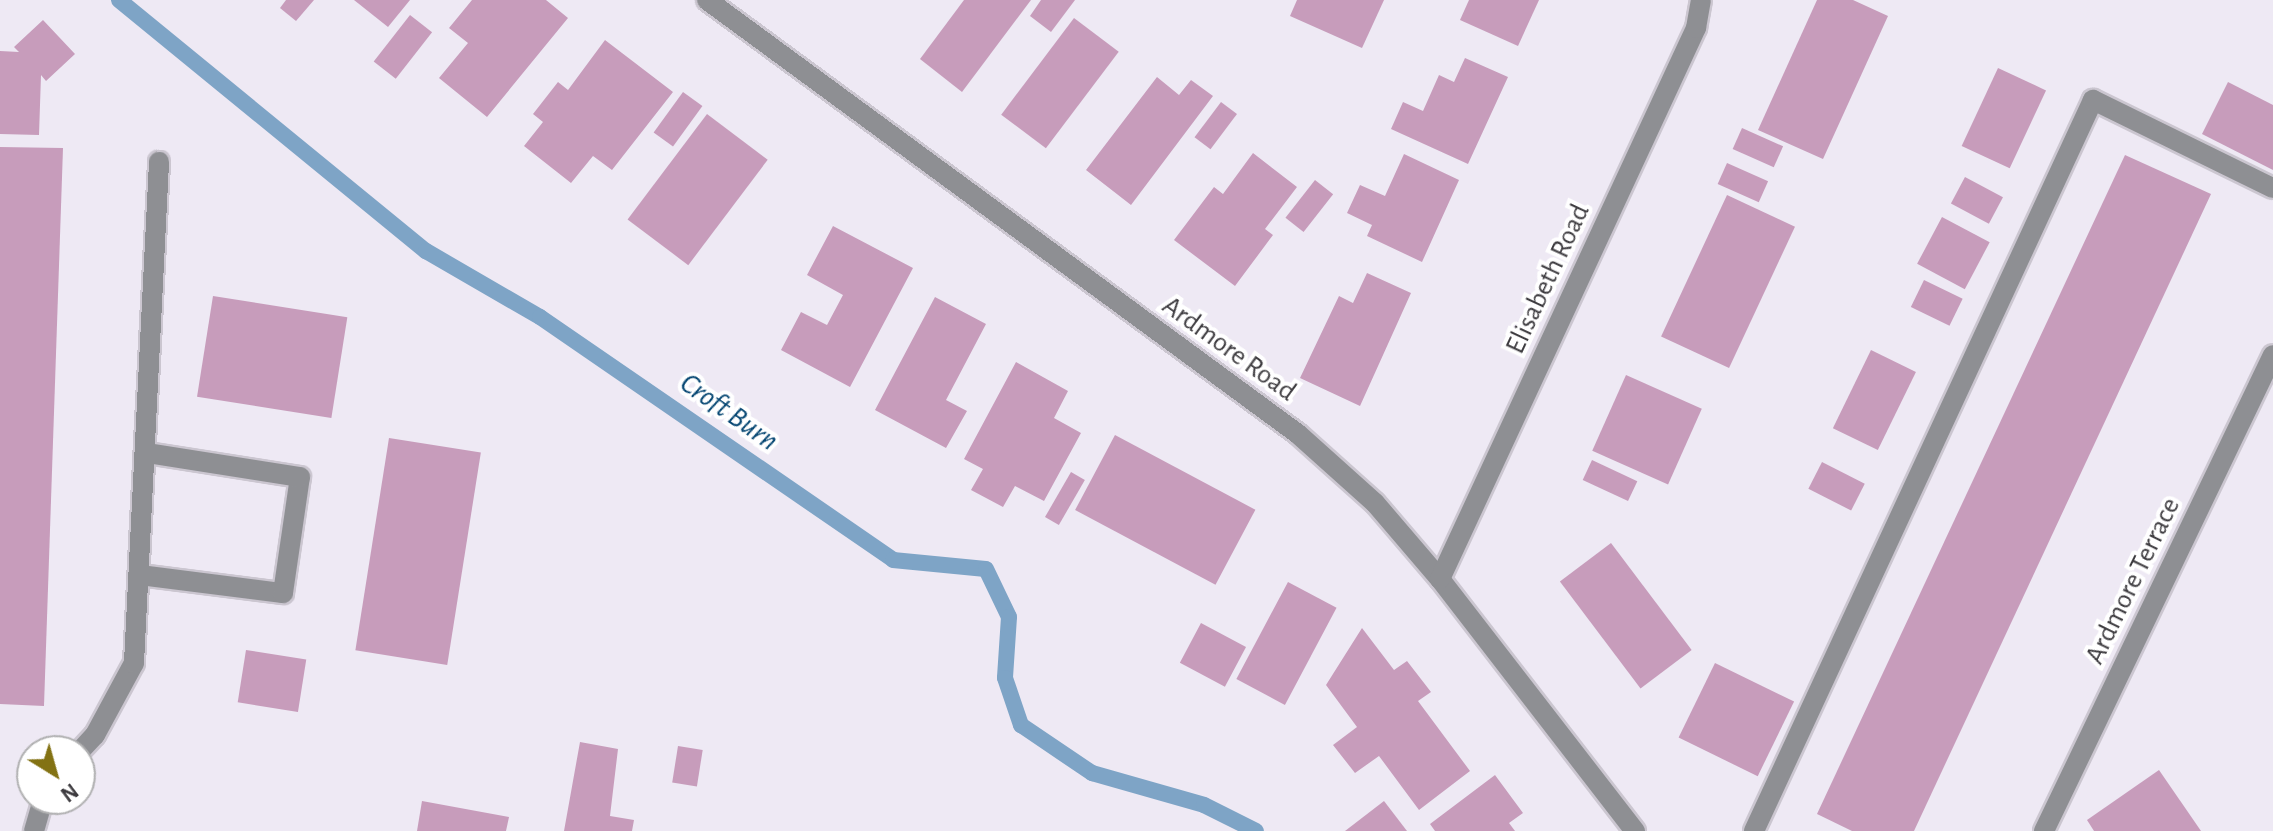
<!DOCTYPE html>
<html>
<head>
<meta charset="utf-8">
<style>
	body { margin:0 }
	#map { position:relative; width:2273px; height:831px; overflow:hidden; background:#eee9f4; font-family:"Alegreya Sans",sans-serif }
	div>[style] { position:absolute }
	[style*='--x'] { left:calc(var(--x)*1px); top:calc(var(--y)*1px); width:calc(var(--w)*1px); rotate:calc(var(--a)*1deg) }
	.stream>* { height:16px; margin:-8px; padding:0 8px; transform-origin:8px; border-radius:8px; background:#7ea4c6 }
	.building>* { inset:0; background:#c79cbb; transform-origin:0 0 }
	.roads { filter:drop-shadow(2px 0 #cbc6d0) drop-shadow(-2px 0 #cbc6d0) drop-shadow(0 2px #cbc6d0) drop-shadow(0 -2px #cbc6d0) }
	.minor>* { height:20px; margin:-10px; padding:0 10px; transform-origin:10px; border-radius:10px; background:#8e8f93 }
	span { translate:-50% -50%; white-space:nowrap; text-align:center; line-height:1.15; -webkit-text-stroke:8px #fff; paint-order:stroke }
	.street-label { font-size:28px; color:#3d3b3f }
	.water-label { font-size:30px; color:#054672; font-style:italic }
	.north { position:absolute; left:16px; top:735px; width:80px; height:80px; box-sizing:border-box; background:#fff; border:2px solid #b1b1b2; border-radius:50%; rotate:143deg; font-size:22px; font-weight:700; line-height:32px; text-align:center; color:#3d3b3f }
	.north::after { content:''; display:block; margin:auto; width:28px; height:36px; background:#837213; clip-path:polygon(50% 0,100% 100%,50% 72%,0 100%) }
</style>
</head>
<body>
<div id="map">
	<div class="stream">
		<i style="--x:119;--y:0;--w:397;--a:39.3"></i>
		<i style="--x:426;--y:251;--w:132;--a:30.1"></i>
		<i style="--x:540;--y:317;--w:429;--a:34.5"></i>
		<i style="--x:893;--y:560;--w:93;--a:5.5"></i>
		<i style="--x:986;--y:569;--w:53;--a:64.4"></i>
		<i style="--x:1009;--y:617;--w:61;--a:93.8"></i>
		<i style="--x:1005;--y:678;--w:50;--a:71.2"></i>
		<i style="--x:1021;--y:725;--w:86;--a:34.1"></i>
		<i style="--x:1092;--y:773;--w:116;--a:15.9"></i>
		<i style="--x:1204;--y:805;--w:58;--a:26.6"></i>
	</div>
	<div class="building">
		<i style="clip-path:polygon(286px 0,314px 0,296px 21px,280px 8px)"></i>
		<i style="clip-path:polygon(354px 0,410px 0,388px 27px)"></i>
		<i style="clip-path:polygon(472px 0,546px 0,568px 18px,487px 117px,439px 78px,468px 43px,449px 28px)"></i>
		<i style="clip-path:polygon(964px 0,1031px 0,962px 92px,920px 59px)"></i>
		<i style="clip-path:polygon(1041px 0,1075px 0,1051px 32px,1030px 16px)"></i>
		<i style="clip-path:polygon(1297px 0,1384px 0,1362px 48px,1290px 16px)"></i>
		<i style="clip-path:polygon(1469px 0,1539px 0,1518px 46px,1460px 20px)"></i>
		<i style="clip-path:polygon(1817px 0,1853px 0,1888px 16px,1823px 159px,1758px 130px)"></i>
		<i style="left:410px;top:15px;width:28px;height:59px;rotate:38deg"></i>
		<i style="left:1074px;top:18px;width:56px;height:121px;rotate:37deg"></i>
		<i style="clip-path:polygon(43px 20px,75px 54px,46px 81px,41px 75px,39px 135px,0 134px,0 51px,19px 52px,14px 47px)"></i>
		<i style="clip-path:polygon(605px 40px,673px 92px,612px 170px,593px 156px,571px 183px,524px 146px,543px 122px,533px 114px,558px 82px,568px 90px)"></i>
		<i style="clip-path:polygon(1465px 58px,1508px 77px,1468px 164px,1391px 129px,1403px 102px,1423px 111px,1439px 75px,1454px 82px)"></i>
		<i style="left:1998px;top:68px;width:53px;height:86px;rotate:25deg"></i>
		<i style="clip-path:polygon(1157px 77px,1179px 95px,1191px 80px,1213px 96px,1131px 205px,1086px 170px)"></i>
		<i style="clip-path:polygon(2228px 82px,2273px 105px,2273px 170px,2202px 134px)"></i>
		<i style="left:683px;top:92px;width:24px;height:50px;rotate:36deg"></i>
		<i style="left:1221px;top:102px;width:20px;height:44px;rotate:37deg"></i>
		<i style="left:707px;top:114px;width:76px;height:132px;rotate:37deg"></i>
		<i style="left:1742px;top:128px;width:45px;height:23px;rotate:24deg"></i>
		<i style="clip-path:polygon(0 147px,63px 148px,44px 706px,0 704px)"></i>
		<i style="clip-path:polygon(1253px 153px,1297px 187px,1265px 229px,1273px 235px,1235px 286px,1174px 240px,1214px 187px,1223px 194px)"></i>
		<i style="clip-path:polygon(1404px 154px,1459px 180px,1422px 262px,1367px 236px,1372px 225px,1347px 213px,1360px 185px,1385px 196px)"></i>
		<i style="clip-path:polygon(2125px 155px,2211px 194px,1914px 831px,1852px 831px,1817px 814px)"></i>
		<i style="left:1727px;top:163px;width:45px;height:23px;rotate:24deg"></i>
		<i style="left:1965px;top:177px;width:43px;height:30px;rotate:28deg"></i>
		<i style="left:1315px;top:180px;width:23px;height:48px;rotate:38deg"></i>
		<i style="left:1727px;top:195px;width:75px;height:156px;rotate:25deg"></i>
		<i style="left:1942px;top:217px;width:54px;height:53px;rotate:28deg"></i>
		<i style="clip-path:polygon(833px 226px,913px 268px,850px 387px,781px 350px,801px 312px,827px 325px,843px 295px,807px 275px)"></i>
		<i style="clip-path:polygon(1367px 273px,1411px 293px,1360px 406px,1300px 378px,1339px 296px,1353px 303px)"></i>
		<i style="left:1924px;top:280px;width:43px;height:30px;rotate:26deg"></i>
		<i style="left:213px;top:296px;width:136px;height:102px;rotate:9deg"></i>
		<i style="clip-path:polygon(935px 297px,986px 324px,946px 400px,967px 411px,946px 448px,875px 410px)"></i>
		<i style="left:1871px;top:350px;width:50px;height:87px;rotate:26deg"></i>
		<i style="clip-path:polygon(1016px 362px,1068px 391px,1054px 418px,1081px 433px,1044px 501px,1015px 486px,1003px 507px,971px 490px,983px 469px,964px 459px)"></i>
		<i style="left:1626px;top:375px;width:83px;height:83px;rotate:24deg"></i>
		<i style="left:1115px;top:435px;width:159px;height:85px;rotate:28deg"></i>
		<i style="left:389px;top:438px;width:93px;height:215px;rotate:9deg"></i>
		<i style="left:1592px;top:460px;width:50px;height:22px;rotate:25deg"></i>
		<i style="left:1822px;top:462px;width:48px;height:30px;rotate:27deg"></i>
		<i style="left:1071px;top:472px;width:16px;height:52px;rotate:30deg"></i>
		<i style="left:1611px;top:543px;width:134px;height:64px;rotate:53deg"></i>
		<i style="left:1288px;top:582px;width:55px;height:110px;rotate:28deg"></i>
		<i style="left:1201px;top:623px;width:51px;height:45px;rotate:28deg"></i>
		<i style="clip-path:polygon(1362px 628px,1394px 670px,1407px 661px,1431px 692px,1418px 701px,1470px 771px,1419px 810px,1379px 756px,1355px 773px,1333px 745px,1357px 727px,1326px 685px)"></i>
		<i style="left:246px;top:650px;width:61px;height:53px;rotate:9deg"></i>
		<i style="left:1715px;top:663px;width:88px;height:83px;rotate:26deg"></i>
		<i style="clip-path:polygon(580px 742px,618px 749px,610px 816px,634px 820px,632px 831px,564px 831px)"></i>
		<i style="left:678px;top:746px;width:25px;height:37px;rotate:9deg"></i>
		<i style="clip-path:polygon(2159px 770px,2201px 831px,2094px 831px,2087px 820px)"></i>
		<i style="clip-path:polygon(1495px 775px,1523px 813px,1509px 823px,1515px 831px,1435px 831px,1430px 824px)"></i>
		<i style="clip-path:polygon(422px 801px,509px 817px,506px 831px,417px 831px)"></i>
		<i style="clip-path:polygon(1384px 801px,1407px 831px,1345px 831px)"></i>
	</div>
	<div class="roads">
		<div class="minor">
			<i style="--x:707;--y:0;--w:733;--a:36.29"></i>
			<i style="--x:1298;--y:434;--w:103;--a:41.9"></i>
			<i style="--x:1375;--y:503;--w:100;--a:49.5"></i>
			<i style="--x:1440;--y:579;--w:319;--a:52.3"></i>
			<i style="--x:140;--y:575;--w:144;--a:7.2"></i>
			<i style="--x:283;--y:593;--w:117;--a:-81.7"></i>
			<i style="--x:300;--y:477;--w:155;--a:-171.1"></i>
			<i style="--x:1440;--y:579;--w:608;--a:-65.08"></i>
			<i style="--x:1696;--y:28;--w:28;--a:-80"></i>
			<i style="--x:80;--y:751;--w:22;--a:-47"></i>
			<i style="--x:95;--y:735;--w:82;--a:-61.6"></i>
			<i style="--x:134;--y:663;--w:502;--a:-87.14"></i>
			<i style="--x:34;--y:831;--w:33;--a:-74"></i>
			<i style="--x:1754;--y:831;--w:806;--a:-65.12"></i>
			<i style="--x:2093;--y:100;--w:200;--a:26.1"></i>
			<i style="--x:2044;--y:831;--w:528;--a:-64.31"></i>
		</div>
	</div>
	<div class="street-label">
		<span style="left:1548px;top:279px;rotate:-65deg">Elisabeth Road</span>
		<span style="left:1229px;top:349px;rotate:36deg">Ardmore Road</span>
		<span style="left:2133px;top:581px;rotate:-64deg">Ardmore Terrace</span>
	</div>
	<div class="water-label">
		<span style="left:729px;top:412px;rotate:35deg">Croft Burn</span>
	</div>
	<div class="north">N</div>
</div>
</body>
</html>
